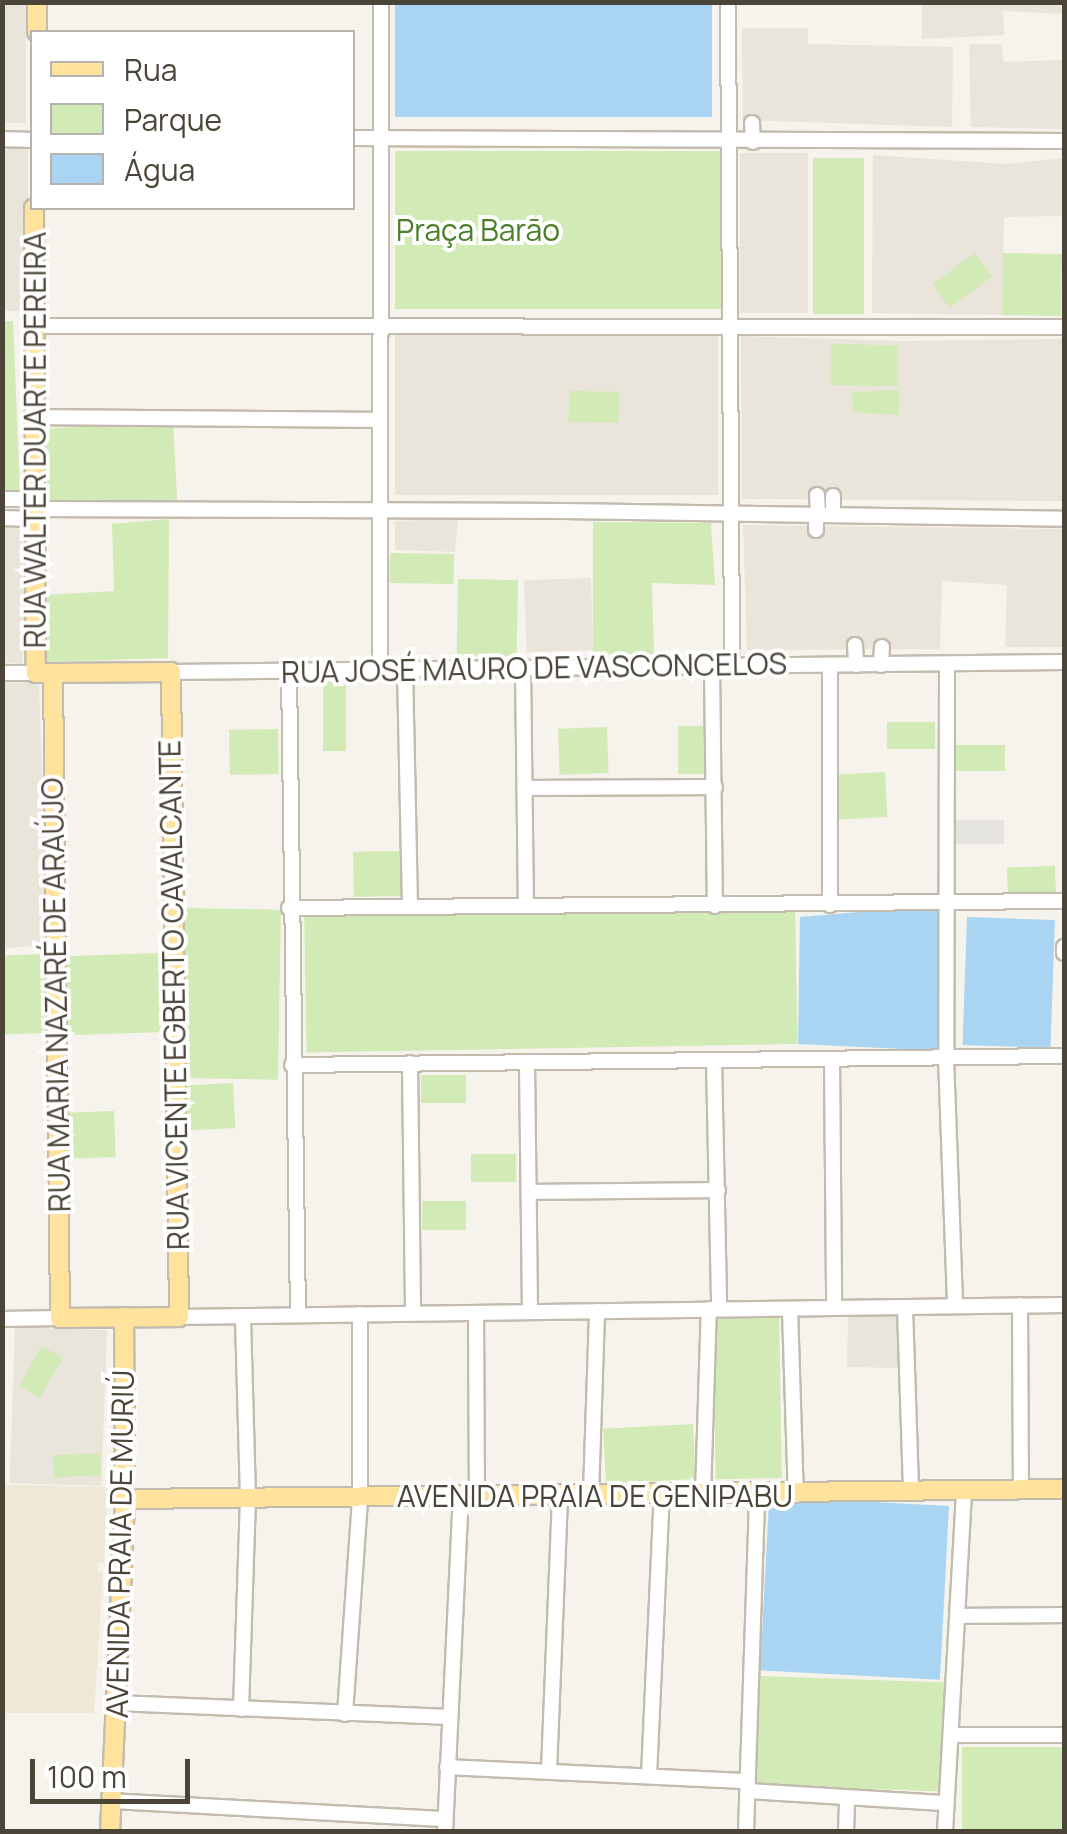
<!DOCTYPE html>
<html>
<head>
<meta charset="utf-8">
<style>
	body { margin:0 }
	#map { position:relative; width:1067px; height:1834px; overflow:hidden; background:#f6f3ec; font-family:Manrope,sans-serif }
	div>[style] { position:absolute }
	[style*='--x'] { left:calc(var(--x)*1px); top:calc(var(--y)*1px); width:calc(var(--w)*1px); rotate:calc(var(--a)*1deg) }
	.residential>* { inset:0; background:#eae5da; transform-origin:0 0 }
	.education>* { inset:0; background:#efe8d6 }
	.green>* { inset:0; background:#d2eab5; transform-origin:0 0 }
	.parking>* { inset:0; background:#e5e3e0; transform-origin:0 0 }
	.water>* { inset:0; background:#a9d4f2; transform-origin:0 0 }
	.roads { filter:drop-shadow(2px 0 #c2bbae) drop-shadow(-2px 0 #c2bbae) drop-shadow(0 2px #c2bbae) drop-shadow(0 -2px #c2bbae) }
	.minor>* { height:14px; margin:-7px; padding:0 7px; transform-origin:7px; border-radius:7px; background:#fff }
	.major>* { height:18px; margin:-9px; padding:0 9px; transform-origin:9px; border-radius:9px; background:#ffe39c }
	span { translate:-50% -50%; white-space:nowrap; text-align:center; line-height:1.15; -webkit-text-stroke:8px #fff; paint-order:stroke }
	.park-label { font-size:30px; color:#4a7f2a }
	.street-label { font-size:30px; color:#4b4439 }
	.frame { position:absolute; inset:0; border:5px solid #4b4439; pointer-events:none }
	.legend { position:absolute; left:30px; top:30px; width:325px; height:180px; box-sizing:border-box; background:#fff; border:2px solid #b7b4b0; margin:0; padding:12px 18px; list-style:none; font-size:30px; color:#4b4439 }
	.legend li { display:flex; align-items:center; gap:20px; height:50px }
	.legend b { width:50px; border:2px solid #b7b4b0 }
	.scale { position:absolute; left:30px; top:1759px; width:160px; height:45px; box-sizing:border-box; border:5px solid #4b4439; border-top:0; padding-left:12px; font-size:30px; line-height:35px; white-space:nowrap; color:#4b4439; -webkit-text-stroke:8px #fff; paint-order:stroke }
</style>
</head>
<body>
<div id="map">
	<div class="residential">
		<i style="left:2px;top:3px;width:24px;height:120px"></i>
		<i style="clip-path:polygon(922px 3px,1064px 3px,1064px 14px,1003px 11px,1004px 35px,922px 39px)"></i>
		<i style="clip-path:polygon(742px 28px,808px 28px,808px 44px,953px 47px,952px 127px,743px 120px)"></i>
		<i style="clip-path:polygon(969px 44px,1002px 44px,1003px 62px,1063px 60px,1064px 129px,971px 127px)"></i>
		<i style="left:3px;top:147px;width:25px;height:164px"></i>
		<i style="left:740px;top:153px;width:68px;height:160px"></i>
		<i style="clip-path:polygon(873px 155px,1006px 164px,1064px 158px,1064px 216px,1004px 217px,1002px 315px,872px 313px)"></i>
		<i style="left:395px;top:335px;width:323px;height:160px"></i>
		<i style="clip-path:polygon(741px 336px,903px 341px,1064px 339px,1064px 501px,742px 499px)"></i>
		<i style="clip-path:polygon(458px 519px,455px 552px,395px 550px,395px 521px)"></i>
		<i style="clip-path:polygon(743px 525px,1064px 529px,1064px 647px,1005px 647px,1007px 585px,942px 581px,940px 649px,747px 650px)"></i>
		<i style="left:3px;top:526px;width:24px;height:137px;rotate:2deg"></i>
		<i style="left:591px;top:578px;width:72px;height:67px;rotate:88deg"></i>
		<i style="clip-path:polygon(39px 682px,48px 944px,3px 949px,2px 683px)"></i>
		<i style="left:899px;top:1316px;width:52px;height:51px;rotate:91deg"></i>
		<i style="left:15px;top:1327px;width:92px;height:156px;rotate:2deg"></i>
	</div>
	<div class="education">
		<i style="clip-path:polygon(3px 1485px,108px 1487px,104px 1563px,98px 1562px,97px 1571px,103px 1573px,94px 1713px,3px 1713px)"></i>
	</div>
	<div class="green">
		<i style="left:395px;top:151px;width:326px;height:158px"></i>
		<i style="left:813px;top:158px;width:51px;height:156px"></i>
		<i style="left:975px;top:253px;width:29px;height:53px;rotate:54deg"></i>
		<i style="left:1003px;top:253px;width:59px;height:62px;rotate:1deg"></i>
		<i style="clip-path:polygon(3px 321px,13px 321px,20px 492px,3px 492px)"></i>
		<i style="left:831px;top:344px;width:67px;height:41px;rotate:1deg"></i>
		<i style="clip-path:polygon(899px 390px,899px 415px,853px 412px,852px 392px)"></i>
		<i style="left:569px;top:391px;width:50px;height:31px;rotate:1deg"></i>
		<i style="left:173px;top:422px;width:82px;height:129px;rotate:87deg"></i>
		<i style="clip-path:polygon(169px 519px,168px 658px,45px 662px,44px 595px,114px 591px,112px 524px)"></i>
		<i style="clip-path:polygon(593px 522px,711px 523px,715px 585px,652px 583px,654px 654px,593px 654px)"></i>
		<i style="left:390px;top:553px;width:64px;height:30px;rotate:1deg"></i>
		<i style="left:458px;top:579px;width:60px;height:76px;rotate:1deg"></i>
		<i style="left:346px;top:677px;width:74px;height:23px;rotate:90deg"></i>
		<i style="left:887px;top:722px;width:48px;height:27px"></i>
		<i style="left:678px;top:726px;width:27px;height:48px"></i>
		<i style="left:607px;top:727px;width:46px;height:49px;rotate:88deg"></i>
		<i style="left:278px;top:729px;width:45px;height:49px;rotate:89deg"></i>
		<i style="left:1005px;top:745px;width:26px;height:49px;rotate:90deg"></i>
		<i style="left:885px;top:772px;width:45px;height:49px;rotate:87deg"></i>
		<i style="left:403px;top:851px;width:45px;height:50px;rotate:89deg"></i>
		<i style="left:1055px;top:866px;width:26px;height:48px;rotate:88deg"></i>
		<i style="left:795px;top:905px;width:139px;height:491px;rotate:89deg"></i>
		<i style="left:183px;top:908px;width:98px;height:170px;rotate:1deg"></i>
		<i style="left:161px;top:953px;width:79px;height:95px;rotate:88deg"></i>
		<i style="left:45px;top:954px;width:79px;height:43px;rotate:88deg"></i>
		<i style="left:421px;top:1075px;width:45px;height:28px"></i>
		<i style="left:233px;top:1083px;width:45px;height:49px;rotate:87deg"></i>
		<i style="left:114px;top:1111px;width:46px;height:49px;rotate:88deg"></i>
		<i style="left:471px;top:1154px;width:45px;height:28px"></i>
		<i style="left:422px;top:1201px;width:44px;height:29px"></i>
		<i style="left:779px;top:1317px;width:161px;height:66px;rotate:89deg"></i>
		<i style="left:42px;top:1346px;width:24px;height:46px;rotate:30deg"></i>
		<i style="left:693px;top:1424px;width:55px;height:90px;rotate:87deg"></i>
		<i style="left:100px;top:1453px;width:22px;height:47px;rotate:87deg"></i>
		<i style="left:760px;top:1676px;width:186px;height:109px;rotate:2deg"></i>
		<i style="left:962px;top:1747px;width:102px;height:84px"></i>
	</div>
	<div class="parking">
		<i style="left:954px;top:820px;width:50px;height:24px"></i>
	</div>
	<div class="water">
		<i style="left:395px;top:3px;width:317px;height:114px"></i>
		<i style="clip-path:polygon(943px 905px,944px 1051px,798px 1044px,800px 917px)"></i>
		<i style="left:967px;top:917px;width:88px;height:128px;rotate:2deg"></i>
		<i style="left:949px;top:1506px;width:174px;height:180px;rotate:93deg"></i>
	</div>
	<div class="roads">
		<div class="minor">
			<i style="--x:728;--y:2;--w:664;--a:89.65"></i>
			<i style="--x:752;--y:123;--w:19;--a:87"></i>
			<i style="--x:352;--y:138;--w:712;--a:0.24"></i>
			<i style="--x:2;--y:139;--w:30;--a:2"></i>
			<i style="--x:34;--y:326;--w:1030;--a:0.06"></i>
			<i style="--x:35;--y:417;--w:345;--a:0.5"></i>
			<i style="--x:817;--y:495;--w:19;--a:87"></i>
			<i style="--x:833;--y:496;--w:18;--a:90"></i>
			<i style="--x:2;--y:499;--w:31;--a:0"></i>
			<i style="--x:33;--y:509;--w:532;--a:0.22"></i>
			<i style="--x:565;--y:511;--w:499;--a:0.9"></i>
			<i style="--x:2;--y:518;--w:31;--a:2"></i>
			<i style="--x:816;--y:530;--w:16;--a:-90"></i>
			<i style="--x:855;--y:645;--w:20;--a:87"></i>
			<i style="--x:947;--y:664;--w:393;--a:90.1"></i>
			<i style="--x:946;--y:1057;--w:249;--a:87.9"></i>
			<i style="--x:881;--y:665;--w:18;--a:-87"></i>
			<i style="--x:523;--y:666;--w:238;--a:89.3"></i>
			<i style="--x:712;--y:666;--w:240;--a:89.3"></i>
			<i style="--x:380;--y:668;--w:666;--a:-89.91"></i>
			<i style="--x:405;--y:668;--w:238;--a:88.8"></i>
			<i style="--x:289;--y:671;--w:644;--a:89.2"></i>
			<i style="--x:171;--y:672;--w:893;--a:-0.64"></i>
			<i style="--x:2;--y:673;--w:34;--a:0"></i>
			<i style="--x:526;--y:788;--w:189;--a:-0.3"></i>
			<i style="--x:830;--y:905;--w:240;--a:-90"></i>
			<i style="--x:289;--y:908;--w:775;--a:-0.52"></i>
			<i style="--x:1064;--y:947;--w:6;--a:90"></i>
			<i style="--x:832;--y:1059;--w:249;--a:89.5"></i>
			<i style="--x:714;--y:1060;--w:249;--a:88.8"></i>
			<i style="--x:410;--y:1063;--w:250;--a:89.3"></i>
			<i style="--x:527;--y:1063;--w:248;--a:89.3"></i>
			<i style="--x:292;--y:1065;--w:772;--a:-0.67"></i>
			<i style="--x:531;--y:1192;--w:187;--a:-0.6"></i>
			<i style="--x:1020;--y:1305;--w:185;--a:89.7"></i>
			<i style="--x:905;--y:1308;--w:183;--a:88.1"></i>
			<i style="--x:790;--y:1309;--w:186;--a:88.2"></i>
			<i style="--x:476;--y:1313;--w:182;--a:89.7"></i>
			<i style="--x:179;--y:1317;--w:885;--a:-0.78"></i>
			<i style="--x:2;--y:1319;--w:58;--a:-1"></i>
			<i style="--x:591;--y:1494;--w:183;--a:-88.1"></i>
			<i style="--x:703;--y:1495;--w:186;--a:-88.2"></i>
			<i style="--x:957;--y:1616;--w:107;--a:-0.5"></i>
			<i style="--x:118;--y:1703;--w:331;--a:2.4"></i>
			<i style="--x:241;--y:1709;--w:211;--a:-88.1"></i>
			<i style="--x:248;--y:1498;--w:182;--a:-91.6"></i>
			<i style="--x:345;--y:1714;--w:218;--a:-86"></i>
			<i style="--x:360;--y:1497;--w:183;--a:-90"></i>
			<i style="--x:951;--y:1735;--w:113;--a:0"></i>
			<i style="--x:447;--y:1767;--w:301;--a:2.7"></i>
			<i style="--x:549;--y:1771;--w:277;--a:-87.7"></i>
			<i style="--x:649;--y:1776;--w:281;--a:-87.4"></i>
			<i style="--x:748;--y:1791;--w:199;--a:3.5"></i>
			<i style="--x:111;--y:1801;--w:334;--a:3.1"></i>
			<i style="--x:445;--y:1832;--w:336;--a:-87.3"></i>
			<i style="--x:746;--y:1832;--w:337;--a:-88.1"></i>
			<i style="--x:846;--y:1832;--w:33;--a:-88"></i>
			<i style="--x:945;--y:1832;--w:343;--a:-86.8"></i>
		</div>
		<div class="major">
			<i style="--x:37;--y:2;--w:30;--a:90"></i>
			<i style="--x:34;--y:208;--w:465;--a:89.8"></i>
			<i style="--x:36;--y:673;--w:17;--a:0"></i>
			<i style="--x:53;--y:673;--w:118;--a:-0.5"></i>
			<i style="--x:171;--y:672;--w:645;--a:89.29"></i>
			<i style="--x:179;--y:1317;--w:119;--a:179.5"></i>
			<i style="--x:60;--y:1318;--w:645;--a:-90.62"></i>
			<i style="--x:125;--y:1499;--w:939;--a:-0.61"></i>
			<i style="--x:110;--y:1832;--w:333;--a:-87.4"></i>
			<i style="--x:125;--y:1499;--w:182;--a:-90.3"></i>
		</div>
	</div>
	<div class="park-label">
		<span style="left:478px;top:230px">Praça Barão</span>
	</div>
	<div class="street-label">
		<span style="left:35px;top:440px;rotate:-90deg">RUA WALTER DUARTE PEREIRA</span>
		<span style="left:534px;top:668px;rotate:-1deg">RUA JOSÉ MAURO DE VASCONCELOS</span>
		<span style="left:56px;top:995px;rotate:-91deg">RUA MARIA NAZARÉ DE ARAÚJO</span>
		<span style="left:174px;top:995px;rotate:-91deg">RUA VICENTE EGBERTO CAVALCANTE</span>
		<span style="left:595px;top:1496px">AVENIDA PRAIA DE GENIPABU</span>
		<span style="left:120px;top:1544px;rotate:-89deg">AVENIDA PRAIA DE MURIÚ</span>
	</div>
	<div class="frame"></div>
	<ul class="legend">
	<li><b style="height:12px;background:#ffe39c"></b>Rua</li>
	<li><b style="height:28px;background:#d2eab5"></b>Parque</li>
	<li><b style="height:28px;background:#a9d4f2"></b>Água</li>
	</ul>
	<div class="scale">100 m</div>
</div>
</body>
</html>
